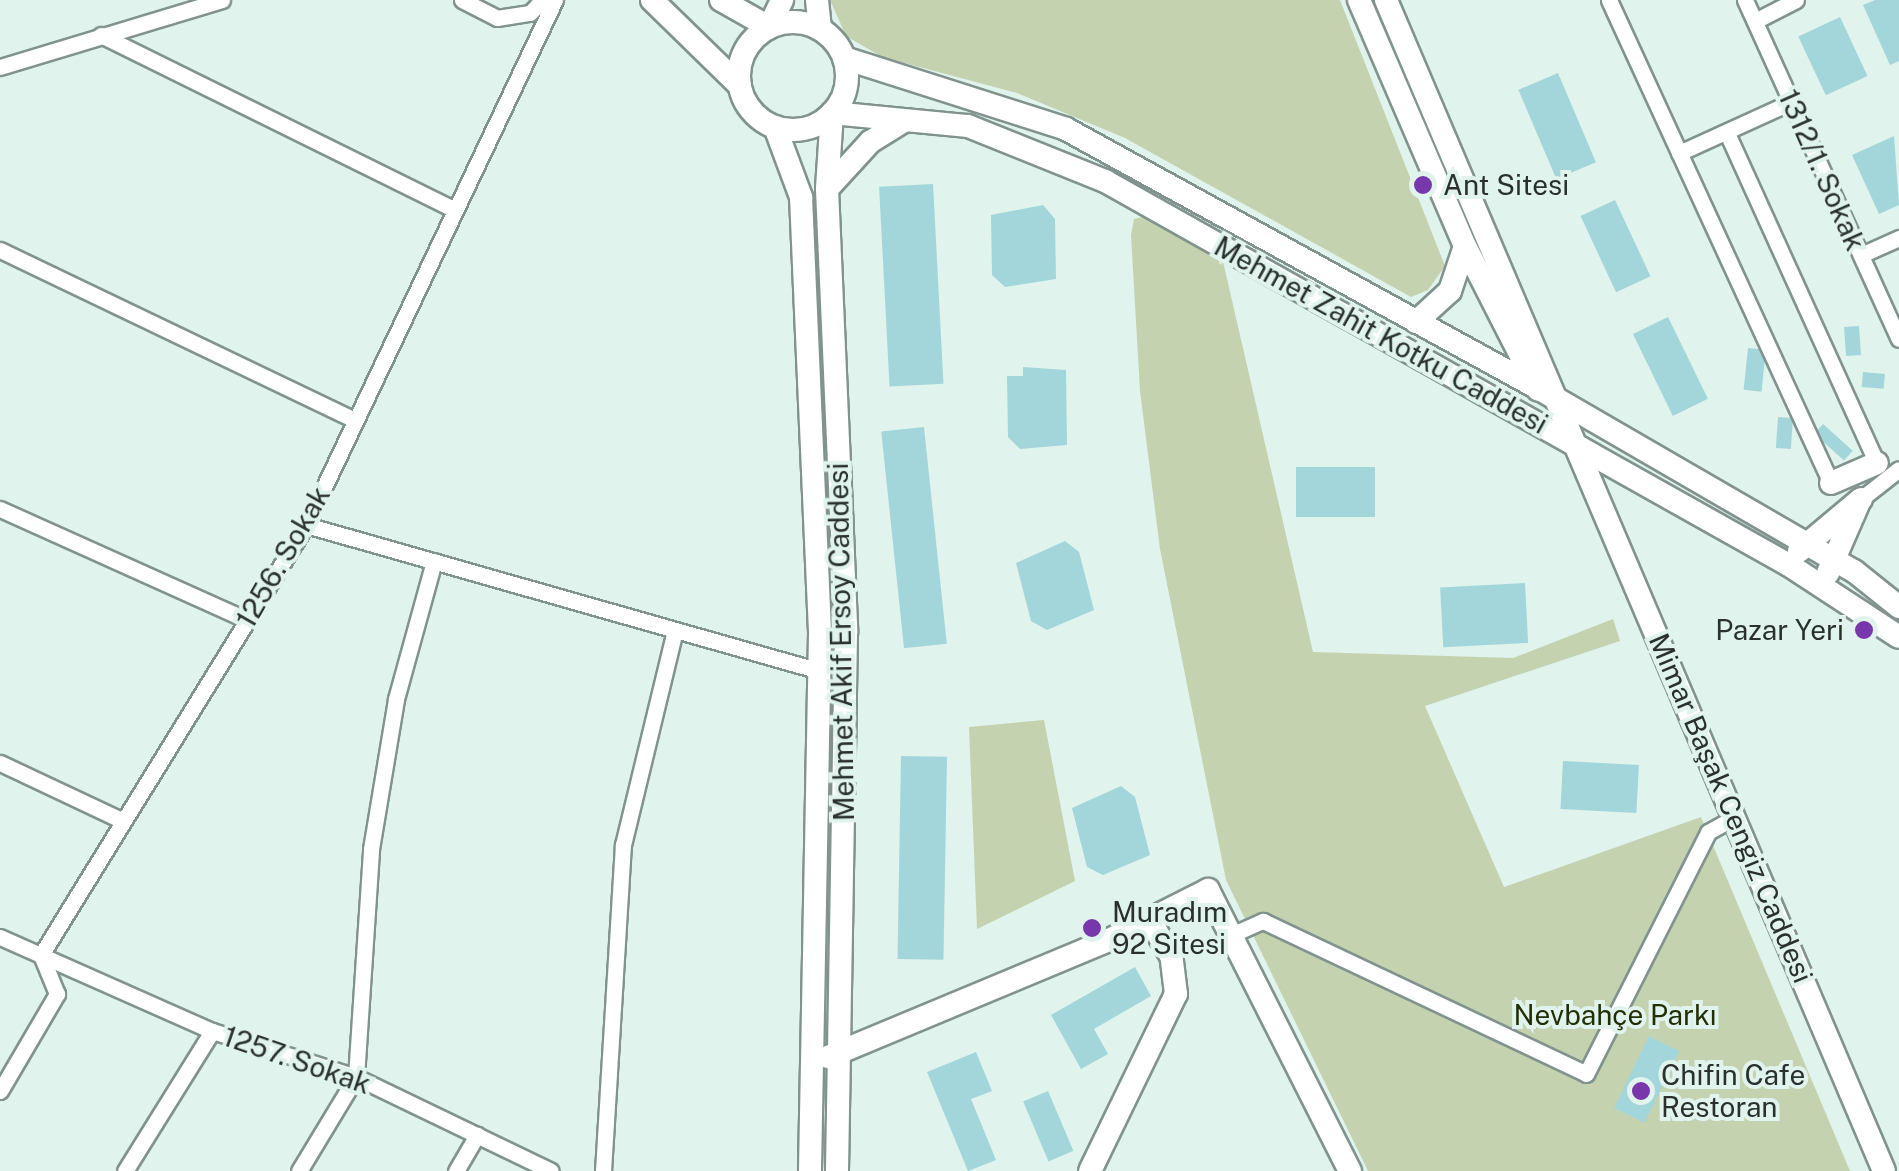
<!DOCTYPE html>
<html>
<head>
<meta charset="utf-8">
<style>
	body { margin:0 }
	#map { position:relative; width:1899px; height:1171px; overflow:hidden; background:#e0f3ed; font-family:"Public Sans",sans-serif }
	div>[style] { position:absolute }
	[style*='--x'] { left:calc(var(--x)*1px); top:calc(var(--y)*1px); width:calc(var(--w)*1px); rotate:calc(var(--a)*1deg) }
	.green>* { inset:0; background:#c5d2b0 }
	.building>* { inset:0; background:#a3d6da; transform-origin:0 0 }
	.roads { filter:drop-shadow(2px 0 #81938e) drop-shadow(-2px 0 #81938e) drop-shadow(0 2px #81938e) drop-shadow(0 -2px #81938e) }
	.street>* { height:15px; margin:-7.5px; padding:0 7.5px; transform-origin:7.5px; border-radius:7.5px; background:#fff }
	.secondary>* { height:22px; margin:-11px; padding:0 11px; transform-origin:11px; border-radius:11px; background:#fff }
	.secondary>.ring { margin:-11px; padding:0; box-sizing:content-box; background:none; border:22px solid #fff; border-radius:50% }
	.dots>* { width:28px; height:28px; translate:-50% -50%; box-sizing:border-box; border:5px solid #e0f3ed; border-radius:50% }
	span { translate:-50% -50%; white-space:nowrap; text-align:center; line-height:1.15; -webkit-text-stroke:8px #e0f3ed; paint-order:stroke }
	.street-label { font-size:28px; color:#29302e }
	.poi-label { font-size:28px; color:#29302e }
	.left { translate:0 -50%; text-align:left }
	.right { translate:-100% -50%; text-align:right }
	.park-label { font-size:28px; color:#222e03 }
</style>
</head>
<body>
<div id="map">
	<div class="green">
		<i style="clip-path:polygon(830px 0,1340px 0,1445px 266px,1428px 290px,1411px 297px,1125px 138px,1017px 93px,882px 57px,846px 36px)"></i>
		<i style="clip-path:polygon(1146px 216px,1222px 257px,1313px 652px,1513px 658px,1613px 619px,1620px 641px,1425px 706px,1504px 887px,1701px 817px,1850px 1171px,1368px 1171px,1226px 880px,1160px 549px,1140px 391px,1131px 235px,1134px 219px)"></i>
		<i style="clip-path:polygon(1044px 720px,1075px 881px,977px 929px,969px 727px)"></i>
	</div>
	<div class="building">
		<i style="clip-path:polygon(1875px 0,1899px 0,1899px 61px,1890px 65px,1863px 5px)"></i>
		<i style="left:1840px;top:17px;width:65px;height:46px;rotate:65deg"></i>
		<i style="left:1558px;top:73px;width:97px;height:43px;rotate:67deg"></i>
		<i style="clip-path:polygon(1894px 136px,1899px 205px,1879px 214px,1852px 155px)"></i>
		<i style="left:933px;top:184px;width:200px;height:54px;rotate:87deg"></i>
		<i style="left:1615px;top:200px;width:84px;height:38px;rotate:65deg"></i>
		<i style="clip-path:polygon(1043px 205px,1055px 219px,1056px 279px,1005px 287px,992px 275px,991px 215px)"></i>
		<i style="left:1668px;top:317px;width:91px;height:39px;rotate:64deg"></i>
		<i style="left:1859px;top:326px;width:29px;height:15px;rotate:86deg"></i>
		<i style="left:1748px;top:348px;width:18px;height:42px;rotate:6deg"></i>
		<i style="clip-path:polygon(1023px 367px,1066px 370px,1067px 445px,1020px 449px,1008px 437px,1007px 376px,1023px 376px)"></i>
		<i style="left:1863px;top:372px;width:22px;height:15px;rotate:5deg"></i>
		<i style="left:1778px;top:417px;width:15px;height:31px;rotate:4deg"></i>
		<i style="left:1823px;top:424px;width:40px;height:13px;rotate:42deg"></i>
		<i style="left:924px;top:427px;width:218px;height:43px;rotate:84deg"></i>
		<i style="left:1296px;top:467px;width:79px;height:50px"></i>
		<i style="clip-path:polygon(1065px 541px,1079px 552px,1094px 610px,1047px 630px,1031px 621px,1016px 563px)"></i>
		<i style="left:1525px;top:583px;width:60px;height:85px;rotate:87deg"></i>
		<i style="left:901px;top:756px;width:46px;height:203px;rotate:1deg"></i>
		<i style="left:1563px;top:761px;width:76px;height:48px;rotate:3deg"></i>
		<i style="clip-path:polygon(1121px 786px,1135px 797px,1150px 855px,1103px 875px,1087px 867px,1072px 808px)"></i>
		<i style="clip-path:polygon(1135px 967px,1151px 996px,1094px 1029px,1108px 1054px,1081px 1069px,1051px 1015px)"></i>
		<i style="left:1649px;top:1036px;width:34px;height:80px;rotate:26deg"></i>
		<i style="clip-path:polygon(976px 1052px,992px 1091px,971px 1099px,996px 1160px,968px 1171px,927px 1072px)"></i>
		<i style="left:1048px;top:1091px;width:65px;height:27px;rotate:67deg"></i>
	</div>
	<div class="roads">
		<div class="street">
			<i style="--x:462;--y:0;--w:39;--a:27"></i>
			<i style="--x:497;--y:18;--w:33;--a:-9"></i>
			<i style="--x:530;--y:13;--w:18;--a:-47"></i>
			<i style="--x:1609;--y:0;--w:532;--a:65.32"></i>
			<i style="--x:1745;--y:0;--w:372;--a:65.6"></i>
			<i style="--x:1755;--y:21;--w:46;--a:-27.1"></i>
			<i style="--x:101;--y:35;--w:395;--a:26.3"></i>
			<i style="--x:0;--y:67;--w:232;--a:-16.8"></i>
			<i style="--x:1727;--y:133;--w:362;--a:65.6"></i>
			<i style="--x:1679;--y:153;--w:123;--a:-24.5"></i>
			<i style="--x:0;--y:250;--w:394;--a:25.6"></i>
			<i style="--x:1861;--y:255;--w:42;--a:-24.1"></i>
			<i style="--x:1861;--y:499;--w:48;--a:-38.3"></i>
			<i style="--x:0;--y:509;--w:271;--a:24.2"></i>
			<i style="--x:306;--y:525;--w:534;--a:15.86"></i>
			<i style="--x:0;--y:763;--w:136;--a:25.2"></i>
			<i style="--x:1231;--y:935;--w:35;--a:-24"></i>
			<i style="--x:1263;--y:921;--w:357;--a:25.3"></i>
			<i style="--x:1586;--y:1074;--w:271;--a:-63.2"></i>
			<i style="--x:1708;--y:832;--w:31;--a:-29"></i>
			<i style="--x:0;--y:937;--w:232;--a:23.9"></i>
			<i style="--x:0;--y:1091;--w:113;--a:-59.6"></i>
			<i style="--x:57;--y:994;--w:42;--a:-112.3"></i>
			<i style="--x:41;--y:955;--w:505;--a:-58.36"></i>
			<i style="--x:306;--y:525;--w:581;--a:-64.63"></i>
			<i style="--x:125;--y:1171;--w:165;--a:-58.1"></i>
			<i style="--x:212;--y:1031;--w:151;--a:17.7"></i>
			<i style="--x:356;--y:1077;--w:216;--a:25.7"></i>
			<i style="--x:299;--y:1171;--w:110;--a:-58.8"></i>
			<i style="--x:356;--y:1077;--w:228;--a:-86.2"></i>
			<i style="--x:371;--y:849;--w:152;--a:-80.5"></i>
			<i style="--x:396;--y:699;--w:143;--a:-74.6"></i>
			<i style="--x:456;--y:1171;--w:42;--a:-59.7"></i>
			<i style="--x:603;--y:1171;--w:327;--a:-86.5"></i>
			<i style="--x:623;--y:845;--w:221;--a:-76.4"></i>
		</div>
		<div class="secondary">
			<i style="--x:652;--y:0;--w:123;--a:44.3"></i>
			<i style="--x:721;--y:0;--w:55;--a:29.4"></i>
			<i style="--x:769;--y:27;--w:30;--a:-64"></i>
			<i style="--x:817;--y:0;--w:29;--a:84"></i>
			<i style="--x:1359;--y:0;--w:268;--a:66.7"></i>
			<i style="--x:1465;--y:246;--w:161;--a:63"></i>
			<i style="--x:1386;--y:0;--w:1272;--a:66.96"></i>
			<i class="ring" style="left:739px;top:22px;width:86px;height:86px"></i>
			<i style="--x:844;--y:58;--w:233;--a:17.7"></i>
			<i style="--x:1066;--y:129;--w:536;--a:28.76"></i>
			<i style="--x:1536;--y:387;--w:367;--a:30.1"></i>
			<i style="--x:1854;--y:571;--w:58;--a:38.7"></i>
			<i style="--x:832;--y:113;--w:137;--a:5.5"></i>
			<i style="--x:968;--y:126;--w:148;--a:21.9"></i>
			<i style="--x:1105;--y:181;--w:784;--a:29.31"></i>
			<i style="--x:1789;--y:565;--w:131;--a:33.2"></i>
			<i style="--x:832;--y:113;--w:76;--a:93.8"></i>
			<i style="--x:827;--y:189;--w:444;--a:87.5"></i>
			<i style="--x:846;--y:633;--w:538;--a:90.96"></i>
			<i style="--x:775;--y:127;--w:75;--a:69.6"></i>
			<i style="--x:801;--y:197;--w:437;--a:87.5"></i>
			<i style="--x:820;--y:634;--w:537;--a:91.07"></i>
			<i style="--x:827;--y:189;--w:64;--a:-47.5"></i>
			<i style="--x:870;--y:142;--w:39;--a:-32"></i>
			<i style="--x:1416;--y:322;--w:46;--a:-42.4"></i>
			<i style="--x:1450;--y:291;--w:47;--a:-71.6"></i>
			<i style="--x:1831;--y:483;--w:50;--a:-23.5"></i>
			<i style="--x:1799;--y:551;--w:81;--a:-40"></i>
			<i style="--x:1828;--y:573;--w:77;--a:-66.4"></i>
			<i style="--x:828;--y:1057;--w:304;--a:-22.6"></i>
			<i style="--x:1109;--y:940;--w:111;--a:-26.8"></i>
			<i style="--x:1208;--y:890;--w:315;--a:63.2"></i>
			<i style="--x:1090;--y:1171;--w:197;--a:-64.1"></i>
			<i style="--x:1176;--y:994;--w:38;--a:-97"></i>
			<i style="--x:1171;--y:956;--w:43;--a:-120.7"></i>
		</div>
	</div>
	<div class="dots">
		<i style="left:1423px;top:185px;background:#7837ab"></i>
		<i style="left:1864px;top:630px;background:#7837ab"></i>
		<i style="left:1092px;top:928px;background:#7837ab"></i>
		<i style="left:1641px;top:1091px;background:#7837ab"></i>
	</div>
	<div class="street-label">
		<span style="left:1822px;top:170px;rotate:66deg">1312/1. Sokak</span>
		<span style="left:1381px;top:335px;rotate:29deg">Mehmet Zahit Kotku Caddesi</span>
		<span style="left:283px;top:557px;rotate:-60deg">1256. Sokak</span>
		<span style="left:841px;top:642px;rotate:-91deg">Mehmet Akif Ersoy Caddesi</span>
		<span style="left:1731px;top:808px;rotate:67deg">Mimar Başak Cengiz Caddesi</span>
		<span style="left:297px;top:1060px;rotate:19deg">1257. Sokak</span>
	</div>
	<div class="poi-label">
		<span class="left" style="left:1443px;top:185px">Ant Sitesi</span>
		<span class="right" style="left:1844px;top:630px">Pazar Yeri</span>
		<span class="left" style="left:1112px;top:928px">Muradım<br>92 Sitesi</span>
		<span class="left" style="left:1661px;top:1091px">Chifin Cafe<br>Restoran</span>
	</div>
	<div class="park-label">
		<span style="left:1615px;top:1015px">Nevbahçe Parkı</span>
	</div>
</div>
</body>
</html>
